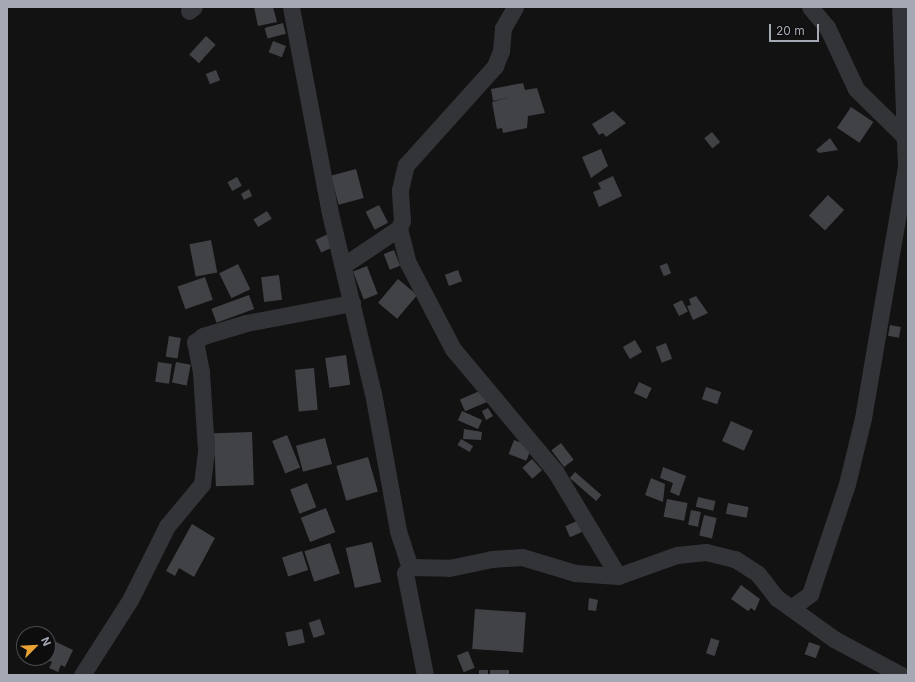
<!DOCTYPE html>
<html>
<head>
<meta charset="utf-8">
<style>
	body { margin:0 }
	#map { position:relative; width:915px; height:682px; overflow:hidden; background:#121213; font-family:Inter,sans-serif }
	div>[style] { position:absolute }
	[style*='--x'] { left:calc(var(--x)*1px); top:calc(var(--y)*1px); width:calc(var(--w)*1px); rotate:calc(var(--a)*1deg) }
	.building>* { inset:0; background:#414246; transform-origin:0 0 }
	.street>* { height:17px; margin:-8.5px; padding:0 8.5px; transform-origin:8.5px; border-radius:8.5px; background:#333438 }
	span { translate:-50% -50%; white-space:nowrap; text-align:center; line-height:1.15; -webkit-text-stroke:3.5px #0d0d0e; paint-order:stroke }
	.frame { position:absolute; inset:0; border:8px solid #a4a9b3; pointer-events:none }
	.north { position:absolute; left:16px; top:626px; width:40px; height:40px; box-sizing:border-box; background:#0d0d0e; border:1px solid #494b50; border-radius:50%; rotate:66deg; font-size:11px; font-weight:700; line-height:16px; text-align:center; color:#a4a9b3 }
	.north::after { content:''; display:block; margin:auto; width:14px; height:18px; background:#e9a134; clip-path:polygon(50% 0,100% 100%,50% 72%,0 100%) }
	.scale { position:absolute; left:769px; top:24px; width:50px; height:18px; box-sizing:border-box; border:2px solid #a4a9b3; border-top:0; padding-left:5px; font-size:12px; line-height:14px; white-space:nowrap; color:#a4a9b3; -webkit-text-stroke:3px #0d0d0e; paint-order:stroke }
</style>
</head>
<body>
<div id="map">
	<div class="building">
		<i style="clip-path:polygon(254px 7px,273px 7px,277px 22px,258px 26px)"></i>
		<i style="left:283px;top:23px;width:11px;height:19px;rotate:75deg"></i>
		<i style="left:206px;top:36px;width:13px;height:25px;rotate:42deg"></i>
		<i style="left:273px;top:41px;width:14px;height:12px;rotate:21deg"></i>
		<i style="left:216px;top:70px;width:11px;height:11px;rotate:68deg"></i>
		<i style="clip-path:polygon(523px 83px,525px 90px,537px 88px,545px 113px,528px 116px,527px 128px,503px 133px,502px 128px,497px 129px,492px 102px,510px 97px,493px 101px,491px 89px)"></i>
		<i style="left:851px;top:107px;width:27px;height:25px;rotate:34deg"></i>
		<i style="clip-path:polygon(613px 111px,626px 123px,606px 137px,603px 133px,599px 135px,592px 124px)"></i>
		<i style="left:712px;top:132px;width:13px;height:10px;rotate:51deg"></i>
		<i style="clip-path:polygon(830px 138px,838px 150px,819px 153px,816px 150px)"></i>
		<i style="clip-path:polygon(601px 149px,608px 166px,591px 178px,582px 157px)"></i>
		<i style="left:356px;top:169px;width:30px;height:26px;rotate:75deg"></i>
		<i style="clip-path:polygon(613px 176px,622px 196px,599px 207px,593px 192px,601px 189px,598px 183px)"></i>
		<i style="left:237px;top:177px;width:10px;height:11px;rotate:61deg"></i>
		<i style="clip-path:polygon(249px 189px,252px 196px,244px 200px,241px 194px)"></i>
		<i style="left:828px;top:195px;width:22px;height:28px;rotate:43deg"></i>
		<i style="left:379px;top:205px;width:20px;height:15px;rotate:63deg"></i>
		<i style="left:267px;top:211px;width:9px;height:16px;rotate:58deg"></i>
		<i style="left:328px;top:234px;width:14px;height:14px;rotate:65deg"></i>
		<i style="left:211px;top:240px;width:33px;height:22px;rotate:79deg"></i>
		<i style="left:394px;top:250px;width:17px;height:11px;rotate:69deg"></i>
		<i style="left:667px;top:263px;width:11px;height:8px;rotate:68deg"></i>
		<i style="left:238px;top:264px;width:28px;height:21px;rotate:64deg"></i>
		<i style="left:367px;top:266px;width:30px;height:15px;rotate:69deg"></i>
		<i style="left:458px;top:270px;width:12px;height:14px;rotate:70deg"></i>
		<i style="left:279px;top:275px;width:25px;height:18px;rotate:83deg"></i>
		<i style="left:205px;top:277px;width:24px;height:29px;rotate:71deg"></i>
		<i style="left:398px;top:279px;width:25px;height:31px;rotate:40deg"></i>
		<i style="left:249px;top:295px;width:15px;height:40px;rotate:70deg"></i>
		<i style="clip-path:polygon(696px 296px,708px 313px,693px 320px,687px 306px,691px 305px,689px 299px)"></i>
		<i style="left:682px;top:300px;width:13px;height:10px;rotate:63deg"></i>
		<i style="left:890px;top:325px;width:11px;height:11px;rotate:10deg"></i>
		<i style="left:169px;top:336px;width:12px;height:21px;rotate:9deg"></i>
		<i style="left:635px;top:340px;width:14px;height:14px;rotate:60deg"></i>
		<i style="left:666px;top:343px;width:17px;height:11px;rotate:69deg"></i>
		<i style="left:346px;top:355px;width:30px;height:21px;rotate:82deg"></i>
		<i style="left:158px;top:362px;width:14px;height:20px;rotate:8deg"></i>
		<i style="left:176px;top:362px;width:15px;height:21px;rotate:11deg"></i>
		<i style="left:314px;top:368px;width:42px;height:19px;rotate:85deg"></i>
		<i style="left:639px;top:382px;width:14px;height:12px;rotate:25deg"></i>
		<i style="left:706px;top:387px;width:16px;height:13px;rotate:18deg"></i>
		<i style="left:482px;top:390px;width:13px;height:24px;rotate:67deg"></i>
		<i style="clip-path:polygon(488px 408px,493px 416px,486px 420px,482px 411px)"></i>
		<i style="left:462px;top:411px;width:22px;height:10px;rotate:24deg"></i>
		<i style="left:731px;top:421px;width:24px;height:22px;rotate:24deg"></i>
		<i style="clip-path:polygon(464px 429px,482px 432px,481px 440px,463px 439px)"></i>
		<i style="left:252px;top:432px;width:53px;height:38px;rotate:88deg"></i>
		<i style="left:287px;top:435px;width:35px;height:16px;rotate:68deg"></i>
		<i style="left:325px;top:438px;width:27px;height:30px;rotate:75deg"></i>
		<i style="left:461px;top:439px;width:14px;height:7px;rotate:30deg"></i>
		<i style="left:514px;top:440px;width:19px;height:15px;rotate:21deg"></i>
		<i style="left:561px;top:443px;width:21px;height:12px;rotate:53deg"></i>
		<i style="left:368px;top:457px;width:36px;height:33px;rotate:74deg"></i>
		<i style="left:532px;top:459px;width:15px;height:13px;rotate:48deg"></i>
		<i style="clip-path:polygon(663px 467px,686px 476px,679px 496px,670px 492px,673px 483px,660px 478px)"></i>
		<i style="left:575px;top:472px;width:35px;height:8px;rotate:41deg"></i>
		<i style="clip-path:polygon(651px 478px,665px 484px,663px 502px,645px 495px)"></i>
		<i style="left:307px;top:483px;width:26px;height:18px;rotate:69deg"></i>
		<i style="left:698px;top:497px;width:18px;height:10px;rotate:13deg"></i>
		<i style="left:667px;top:499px;width:21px;height:18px;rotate:11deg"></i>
		<i style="left:728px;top:503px;width:21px;height:11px;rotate:11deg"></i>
		<i style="left:326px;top:508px;width:26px;height:27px;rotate:69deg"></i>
		<i style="left:691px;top:510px;width:10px;height:15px;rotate:11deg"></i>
		<i style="left:704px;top:515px;width:13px;height:21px;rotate:13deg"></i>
		<i style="left:577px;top:521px;width:12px;height:13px;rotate:66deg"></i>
		<i style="clip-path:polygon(192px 524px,215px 538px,194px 577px,179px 568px,175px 576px,166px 571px)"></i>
		<i style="left:372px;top:542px;width:41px;height:27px;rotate:77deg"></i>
		<i style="left:330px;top:543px;width:32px;height:27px;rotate:72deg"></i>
		<i style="left:302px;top:551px;width:20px;height:21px;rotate:72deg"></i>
		<i style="clip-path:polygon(741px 585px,760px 599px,755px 611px,751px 608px,748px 611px,731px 599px)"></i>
		<i style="clip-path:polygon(589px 598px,598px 600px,596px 611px,588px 610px)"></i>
		<i style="left:475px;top:609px;width:51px;height:40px;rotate:4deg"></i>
		<i style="left:320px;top:619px;width:16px;height:12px;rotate:72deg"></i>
		<i style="left:302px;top:629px;width:14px;height:17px;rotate:78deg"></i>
		<i style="clip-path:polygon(48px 638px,73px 650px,65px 667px,61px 665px,58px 672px,49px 668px,52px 662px,44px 658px,48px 658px)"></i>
		<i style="left:711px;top:638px;width:9px;height:16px;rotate:18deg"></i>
		<i style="left:809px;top:642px;width:12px;height:13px;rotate:20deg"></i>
		<i style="left:468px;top:651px;width:18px;height:12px;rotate:68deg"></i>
		<i style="left:479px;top:670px;width:9px;height:5px"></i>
		<i style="left:490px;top:670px;width:19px;height:5px"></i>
	</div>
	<div class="street">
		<i style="--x:291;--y:7;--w:206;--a:79.3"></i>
		<i style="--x:329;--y:209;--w:189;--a:76.6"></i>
		<i style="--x:373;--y:393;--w:140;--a:79.7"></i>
		<i style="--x:398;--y:531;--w:38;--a:72"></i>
		<i style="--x:810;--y:7;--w:26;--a:50"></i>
		<i style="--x:827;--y:27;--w:68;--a:64.9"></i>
		<i style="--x:856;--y:89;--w:73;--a:44.4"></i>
		<i style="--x:189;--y:11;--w:6;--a:-39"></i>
		<i style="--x:399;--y:228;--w:36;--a:76"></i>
		<i style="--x:408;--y:263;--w:97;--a:62.4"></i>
		<i style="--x:453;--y:349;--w:159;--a:50.1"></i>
		<i style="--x:555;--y:471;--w:122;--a:59"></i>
		<i style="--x:344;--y:265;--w:66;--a:-33.9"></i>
		<i style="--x:399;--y:228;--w:8;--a:-67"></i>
		<i style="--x:402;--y:221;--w:31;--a:-94"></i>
		<i style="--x:400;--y:190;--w:26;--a:-77"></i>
		<i style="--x:406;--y:165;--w:133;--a:-48"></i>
		<i style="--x:495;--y:66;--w:16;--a:-68"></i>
		<i style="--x:501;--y:51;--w:23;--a:-85"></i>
		<i style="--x:503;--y:28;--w:24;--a:-60"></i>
		<i style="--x:791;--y:608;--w:53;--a:35.8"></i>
		<i style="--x:834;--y:639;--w:76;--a:28.2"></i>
		<i style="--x:82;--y:675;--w:89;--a:-57.4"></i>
		<i style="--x:130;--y:600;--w:83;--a:-63.4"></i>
		<i style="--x:167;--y:526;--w:55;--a:-50.2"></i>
		<i style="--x:202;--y:484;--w:34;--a:-83"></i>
		<i style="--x:206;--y:450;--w:78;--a:-93.7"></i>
		<i style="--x:201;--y:372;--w:31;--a:-101"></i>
		<i style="--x:195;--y:342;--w:10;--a:-37"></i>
		<i style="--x:203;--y:336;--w:45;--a:-16.8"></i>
		<i style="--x:246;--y:323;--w:108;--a:-10.7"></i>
		<i style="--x:425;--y:675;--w:104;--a:-101.1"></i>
		<i style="--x:405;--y:573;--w:8;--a:-50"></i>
		<i style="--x:410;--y:567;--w:39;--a:1"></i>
		<i style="--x:449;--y:568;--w:44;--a:-11.8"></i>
		<i style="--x:492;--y:559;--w:30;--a:-4"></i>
		<i style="--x:522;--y:557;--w:55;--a:16.8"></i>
		<i style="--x:575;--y:573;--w:43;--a:4"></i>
		<i style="--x:618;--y:576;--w:63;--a:-19.6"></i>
		<i style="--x:677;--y:555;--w:29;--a:-6"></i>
		<i style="--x:706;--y:552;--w:30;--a:14"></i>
		<i style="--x:735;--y:559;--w:27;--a:33"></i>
		<i style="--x:758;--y:574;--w:31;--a:52"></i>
		<i style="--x:777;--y:598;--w:17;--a:36"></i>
		<i style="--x:791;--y:608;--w:24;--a:-36"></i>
		<i style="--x:810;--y:594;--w:116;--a:-71.4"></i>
		<i style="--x:847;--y:484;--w:68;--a:-76.4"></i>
		<i style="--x:863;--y:418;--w:255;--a:-80.3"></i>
		<i style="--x:906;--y:167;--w:160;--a:-92.1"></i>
	</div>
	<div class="frame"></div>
	<div class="north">N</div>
	<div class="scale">20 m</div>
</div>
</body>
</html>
